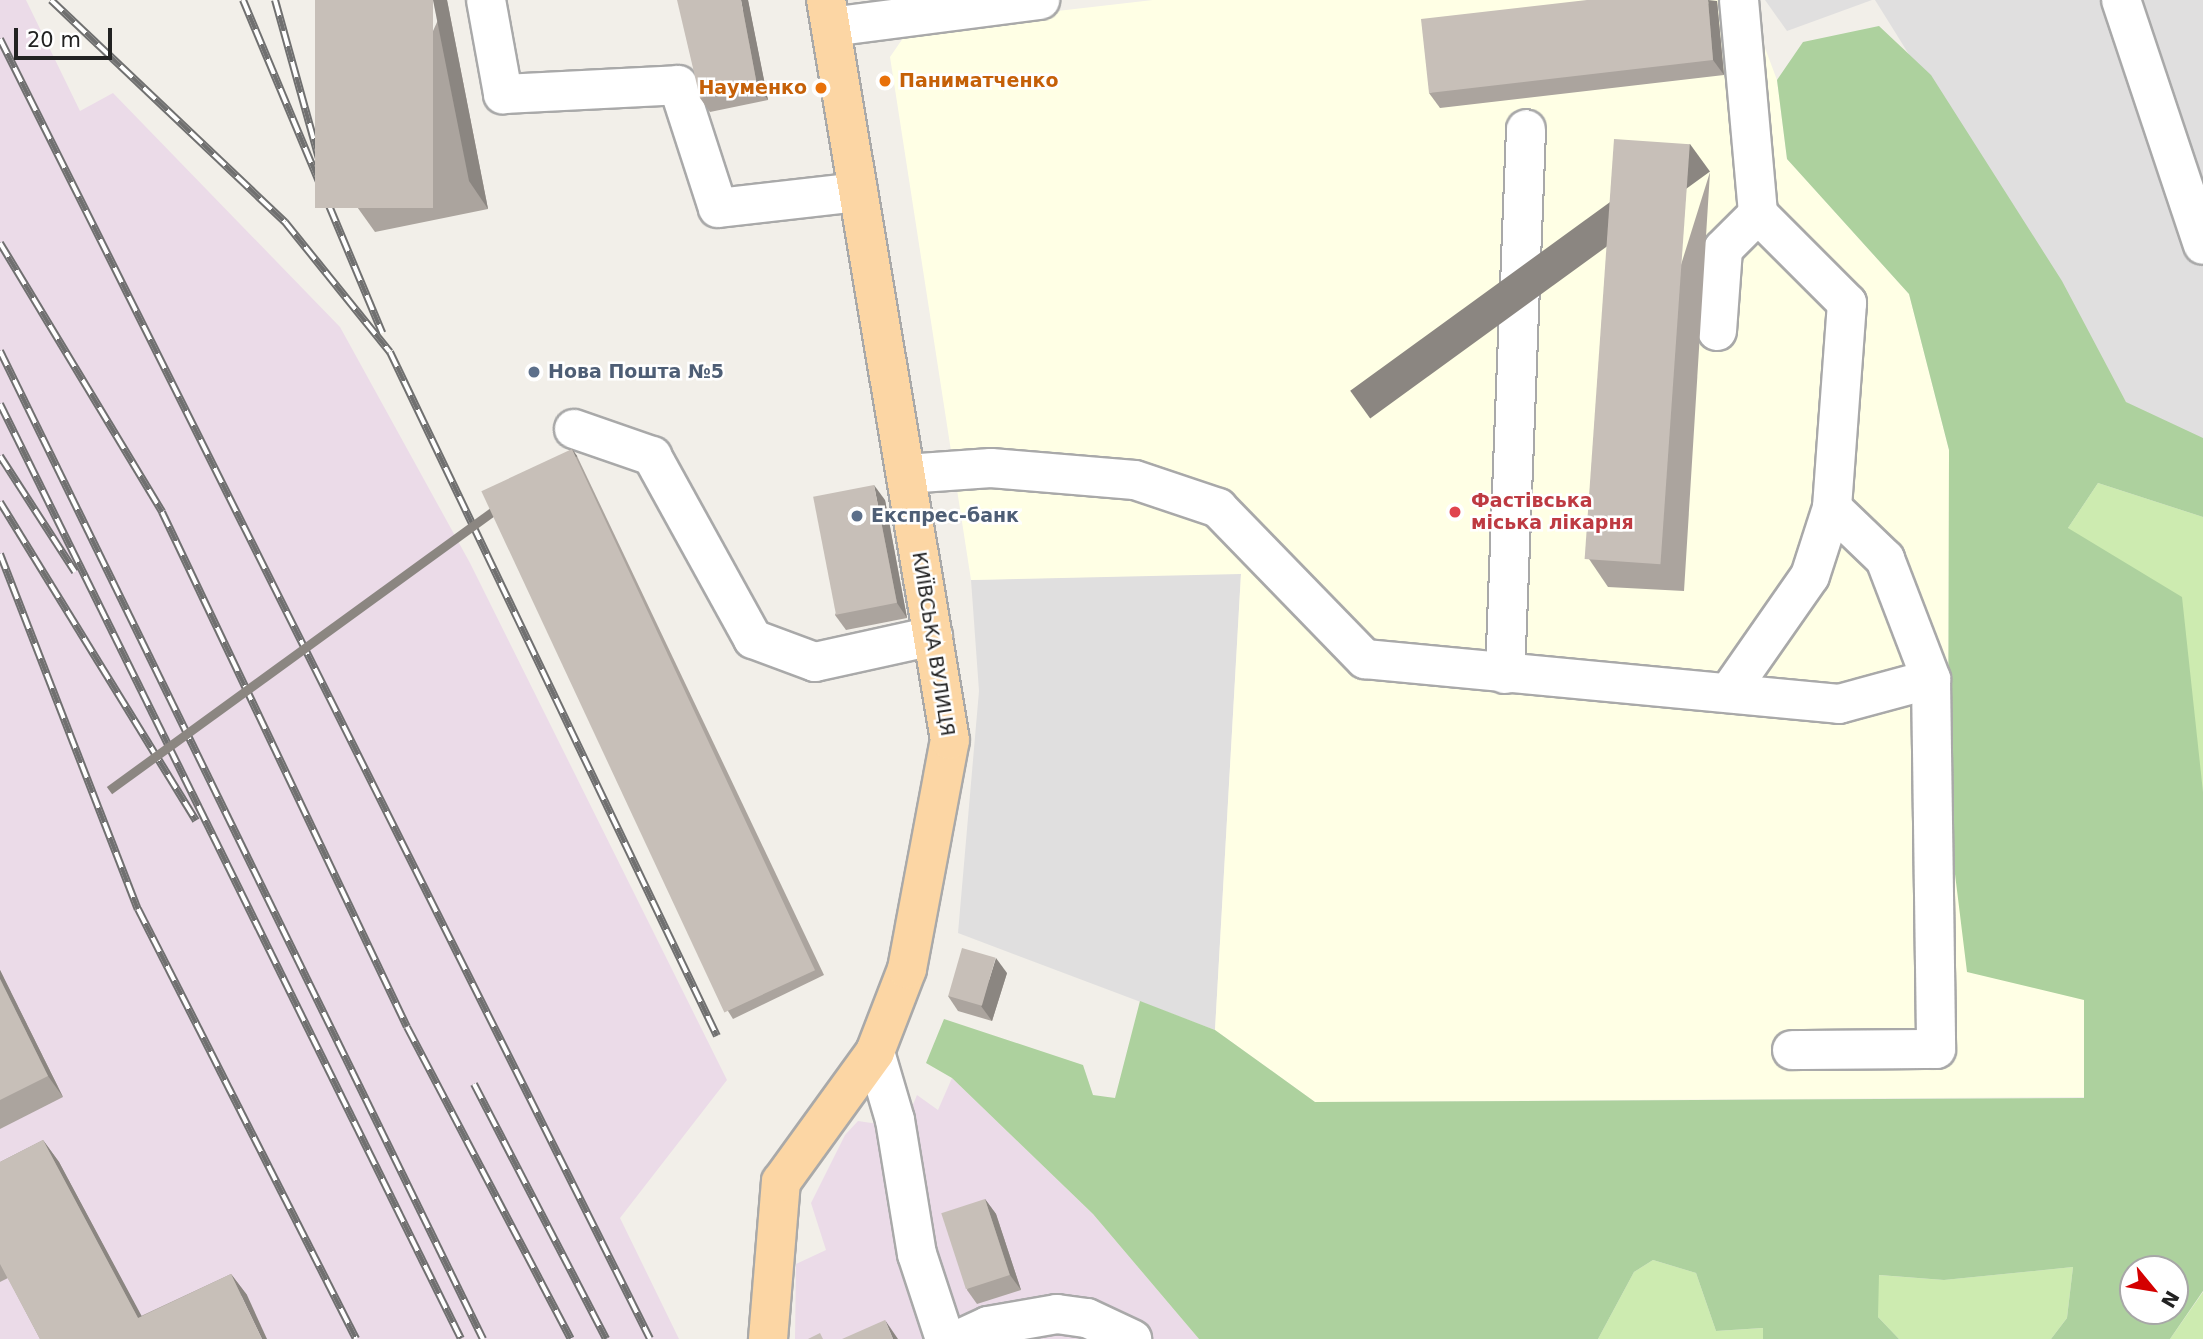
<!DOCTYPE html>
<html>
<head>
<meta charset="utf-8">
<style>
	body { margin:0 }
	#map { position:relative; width:2203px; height:1339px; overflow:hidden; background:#f2efe9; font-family:"DejaVu Sans",sans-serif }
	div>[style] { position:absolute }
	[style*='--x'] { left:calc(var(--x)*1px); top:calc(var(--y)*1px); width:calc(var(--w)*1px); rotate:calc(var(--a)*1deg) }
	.residential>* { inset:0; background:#e0dfdf }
	.industrial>* { inset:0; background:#ebdbe8 }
	.education>* { inset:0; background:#ffffe5 }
	.grass>* { inset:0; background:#cdebb0 }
	.forest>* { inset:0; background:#add19e }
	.roads { filter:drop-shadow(2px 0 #a9a9a9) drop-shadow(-2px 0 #a9a9a9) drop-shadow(0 2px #a9a9a9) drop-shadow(0 -2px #a9a9a9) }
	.minor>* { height:38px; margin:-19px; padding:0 19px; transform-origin:19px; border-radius:19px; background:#fff }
	.major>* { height:38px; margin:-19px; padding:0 19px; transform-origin:19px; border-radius:19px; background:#fcd6a4 }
	.rail>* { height:8px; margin-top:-4px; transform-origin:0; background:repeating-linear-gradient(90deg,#fff 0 16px,#707070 0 32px); box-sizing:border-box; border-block:2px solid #707070 }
	.wall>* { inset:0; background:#aba49e }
	.shaded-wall>* { inset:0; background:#8b8681; transform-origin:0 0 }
	.building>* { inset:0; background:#c7bfb8; transform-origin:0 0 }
	.dots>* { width:19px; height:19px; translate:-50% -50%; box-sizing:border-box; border:4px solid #fff; border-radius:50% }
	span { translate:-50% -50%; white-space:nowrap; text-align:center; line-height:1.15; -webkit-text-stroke:5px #fff; paint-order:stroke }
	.food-label { font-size:19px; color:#c56008; font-weight:700 }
	.left { translate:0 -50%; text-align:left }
	.right { translate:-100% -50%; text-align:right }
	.service-label { font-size:19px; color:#4e5e75; font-weight:700 }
	.health-label { font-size:19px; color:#be3a42; font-weight:700 }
	.street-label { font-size:19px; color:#222 }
	.north { position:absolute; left:2119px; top:1255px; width:70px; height:70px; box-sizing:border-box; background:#fff; border:2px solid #a7a7a7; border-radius:50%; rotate:120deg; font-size:19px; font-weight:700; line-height:28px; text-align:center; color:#222 }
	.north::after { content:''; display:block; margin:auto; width:24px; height:32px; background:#d40000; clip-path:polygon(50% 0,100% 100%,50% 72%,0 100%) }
	.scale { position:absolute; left:14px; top:28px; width:98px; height:32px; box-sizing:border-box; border:4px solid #222; border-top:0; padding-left:9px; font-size:21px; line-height:24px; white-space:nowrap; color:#222; -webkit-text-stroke:5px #fff; paint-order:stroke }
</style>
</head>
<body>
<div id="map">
	<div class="residential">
		<i style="clip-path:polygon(1765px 0,1872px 0,1787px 31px)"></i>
		<i style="clip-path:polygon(1875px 0,2203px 0,2203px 452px,2126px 402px)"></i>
		<i style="clip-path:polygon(1241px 573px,1215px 1030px,958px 933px,979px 691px,971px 580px)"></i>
	</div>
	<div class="industrial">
		<i style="clip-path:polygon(0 0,26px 0,80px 111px,113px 93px,340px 327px,470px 563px,727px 1080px,620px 1218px,679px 1339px,0 1339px)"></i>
		<i style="clip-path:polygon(952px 1078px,1093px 1214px,1199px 1339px,795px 1339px,796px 1264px,826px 1250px,811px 1203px,845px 1135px,858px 1121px,885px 1125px,909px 1114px,917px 1095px,938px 1110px)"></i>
	</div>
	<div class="education">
		<i style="clip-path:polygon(1153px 0,1747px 0,1777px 80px,1787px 159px,1909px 294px,1949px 450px,1948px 817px,2084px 1000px,2085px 1097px,1315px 1102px,1215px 1030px,1241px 574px,971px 580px,890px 57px,910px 28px)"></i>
	</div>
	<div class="grass">
		<i style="clip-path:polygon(2098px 483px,2203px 517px,2203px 792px,2068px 528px)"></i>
		<i style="clip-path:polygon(1653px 1260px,1696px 1273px,1716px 1331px,1764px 1328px,1763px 1339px,1598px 1339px,1634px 1272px)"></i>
		<i style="clip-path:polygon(2073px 1267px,2067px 1318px,2051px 1339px,1899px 1339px,1878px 1317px,1878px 1275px,1944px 1280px)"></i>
		<i style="clip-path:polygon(2203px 1292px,2203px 1339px,2170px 1339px)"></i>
	</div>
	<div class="forest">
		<i style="clip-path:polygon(evenodd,1879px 26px,1931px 75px,2062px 281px,2126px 402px,2203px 438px,2203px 517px,2098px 483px,2068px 528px,2182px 597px,2203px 792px,2203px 1291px,2170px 1339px,2051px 1339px,2067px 1318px,2073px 1267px,1944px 1280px,1879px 1275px,1878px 1317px,1899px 1339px,1763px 1339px,1763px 1328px,1716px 1331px,1696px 1273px,1653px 1260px,1634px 1272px,1598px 1339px,1199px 1339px,1093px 1214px,952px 1078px,926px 1063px,944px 1019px,1083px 1065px,1093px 1095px,1115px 1098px,1140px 1001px,1215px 1030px,1315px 1102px,2084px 1098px,2084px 1000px,1967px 972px,1948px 817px,1949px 450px,1909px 294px,1787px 159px,1777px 80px,1803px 42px,1879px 26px,2133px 1269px,2175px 1269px,2175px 1311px,2133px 1311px,2133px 1269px)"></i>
	</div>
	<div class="roads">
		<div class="minor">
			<i style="--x:486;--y:0;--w:96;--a:79.7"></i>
			<i style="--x:503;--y:94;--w:175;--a:-2.9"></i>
			<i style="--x:678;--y:85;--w:129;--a:72"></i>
			<i style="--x:718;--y:208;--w:141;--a:-6.5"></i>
			<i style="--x:1739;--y:0;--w:215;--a:84.9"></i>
			<i style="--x:1758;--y:214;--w:126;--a:45"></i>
			<i style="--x:1847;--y:303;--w:206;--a:94.2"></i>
			<i style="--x:1832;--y:508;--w:74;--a:43.9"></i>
			<i style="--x:1885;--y:559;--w:129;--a:69"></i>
			<i style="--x:1931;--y:679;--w:370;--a:89.2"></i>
			<i style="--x:1936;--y:1049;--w:144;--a:179.6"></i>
			<i style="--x:2121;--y:0;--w:258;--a:71.5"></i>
			<i style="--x:831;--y:27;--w:211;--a:-7.4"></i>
			<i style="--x:1717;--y:331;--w:82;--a:-85.8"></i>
			<i style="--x:1723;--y:249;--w:49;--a:-45"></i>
			<i style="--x:574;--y:429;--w:83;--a:19.1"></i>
			<i style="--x:652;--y:456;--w:209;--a:61.1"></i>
			<i style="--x:753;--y:639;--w:66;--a:20.4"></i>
			<i style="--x:815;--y:662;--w:121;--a:-12.4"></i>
			<i style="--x:906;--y:474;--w:85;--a:-4"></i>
			<i style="--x:991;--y:468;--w:144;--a:4.8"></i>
			<i style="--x:1135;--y:480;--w:88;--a:18.6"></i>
			<i style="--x:1218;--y:508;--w:211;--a:45.8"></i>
			<i style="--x:1365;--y:659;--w:476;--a:5.4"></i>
			<i style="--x:1839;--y:704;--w:95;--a:-15.2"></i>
			<i style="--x:1505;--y:674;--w:545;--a:-87.79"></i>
			<i style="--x:1729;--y:692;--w:141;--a:-55.1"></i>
			<i style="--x:1810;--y:576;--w:71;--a:-72.1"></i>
			<i style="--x:875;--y:1052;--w:71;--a:73.6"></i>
			<i style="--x:895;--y:1120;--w:136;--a:80.7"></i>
			<i style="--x:917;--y:1254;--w:89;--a:71.8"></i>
			<i style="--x:960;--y:1339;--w:31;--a:-25"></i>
			<i style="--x:988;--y:1326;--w:70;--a:-9.9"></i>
			<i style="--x:1057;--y:1314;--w:30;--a:8"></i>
			<i style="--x:1087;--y:1318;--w:50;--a:25"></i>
		</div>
		<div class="major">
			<i style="--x:768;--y:1339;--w:158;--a:-85.3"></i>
			<i style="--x:781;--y:1182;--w:160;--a:-54.1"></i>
			<i style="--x:875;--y:1052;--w:89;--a:-68.9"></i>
			<i style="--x:907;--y:969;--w:233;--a:-79.4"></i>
			<i style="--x:950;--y:740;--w:750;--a:-99.51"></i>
		</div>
	</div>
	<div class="rail">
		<i style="--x:51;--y:0;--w:323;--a:43.5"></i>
		<i style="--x:285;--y:222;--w:167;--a:51.1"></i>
		<i style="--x:390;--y:352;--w:758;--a:64.45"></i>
		<i style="--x:243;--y:0;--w:361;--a:67.3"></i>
		<i style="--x:275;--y:0;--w:175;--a:74.5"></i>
		<i style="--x:0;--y:39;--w:1453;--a:63.43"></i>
		<i style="--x:0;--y:243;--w:314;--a:58.9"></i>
		<i style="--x:162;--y:512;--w:570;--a:64.56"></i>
		<i style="--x:407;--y:1027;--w:352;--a:62.3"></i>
		<i style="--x:0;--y:351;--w:1100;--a:63.95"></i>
		<i style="--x:0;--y:404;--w:1042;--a:63.75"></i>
		<i style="--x:0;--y:456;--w:138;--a:57.1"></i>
		<i style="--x:0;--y:502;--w:374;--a:58.4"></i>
		<i style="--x:0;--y:554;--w:381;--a:68.8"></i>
		<i style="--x:138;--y:909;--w:482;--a:63.1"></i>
		<i style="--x:474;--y:1084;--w:287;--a:62.6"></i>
	</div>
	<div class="wall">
		<i style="clip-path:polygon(447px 0,488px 209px,375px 232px,355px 204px)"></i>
		<i style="clip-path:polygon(748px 0,768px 100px,710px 112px,700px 98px)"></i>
		<i style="clip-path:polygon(1717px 1px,1724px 75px,1440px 108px,1429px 93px)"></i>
		<i style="clip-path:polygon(1710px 172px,1684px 591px,1608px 587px,1589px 559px)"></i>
		<i style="clip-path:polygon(572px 449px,577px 456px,824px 975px,733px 1019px,728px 1011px)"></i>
		<i style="clip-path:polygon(885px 500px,907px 618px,846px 630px,835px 615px)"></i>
		<i style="clip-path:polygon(0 970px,63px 1097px,0 1129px)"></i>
		<i style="clip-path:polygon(1007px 973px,992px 1021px,958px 1011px,948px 996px)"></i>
		<i style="clip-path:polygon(43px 1140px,59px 1162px,141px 1316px,231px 1274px,247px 1295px,40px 1339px,8px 1278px,0 1282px,0 1162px)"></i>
		<i style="clip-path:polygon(985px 1199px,996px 1214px,1021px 1290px,977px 1304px,967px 1290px)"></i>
	</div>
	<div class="shaded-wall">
		<i style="clip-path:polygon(433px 0,447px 0,488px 209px,469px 181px)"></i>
		<i style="clip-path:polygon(741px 0,748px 0,768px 100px,757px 85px)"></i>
		<i style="clip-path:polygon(1708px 0,1717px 1px,1724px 75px,1713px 60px)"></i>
		<i style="left:1690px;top:144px;width:34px;height:420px;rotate:54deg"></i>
		<i style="left:572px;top:449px;width:9px;height:575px;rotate:54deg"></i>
		<i style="clip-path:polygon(874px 485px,885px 500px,907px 618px,897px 603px)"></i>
		<i style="clip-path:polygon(996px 958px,1007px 973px,992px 1021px,981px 1006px)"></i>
		<i style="clip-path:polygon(0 970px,63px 1097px,48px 1076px,0 979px)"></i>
		<i style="clip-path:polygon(43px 1140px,59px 1162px,154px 1339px,138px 1318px)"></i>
		<i style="clip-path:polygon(985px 1199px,996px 1214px,1021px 1290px,1010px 1275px)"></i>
		<i style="clip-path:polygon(231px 1274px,247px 1295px,267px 1339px,262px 1339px)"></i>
		<i style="clip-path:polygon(885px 1320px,898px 1339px,893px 1339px)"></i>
	</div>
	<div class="building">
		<i style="left:315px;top:0;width:118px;height:208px"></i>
		<i style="clip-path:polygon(677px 0,741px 0,757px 85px,700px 98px)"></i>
		<i style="clip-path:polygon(1587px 0,1708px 0,1713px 60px,1429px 93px,1421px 19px)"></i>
		<i style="left:1614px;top:139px;width:76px;height:421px;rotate:4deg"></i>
		<i style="left:572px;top:449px;width:575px;height:100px;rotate:65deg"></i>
		<i style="left:874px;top:485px;width:120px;height:62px;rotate:79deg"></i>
		<i style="left:962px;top:948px;width:35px;height:50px;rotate:16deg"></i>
		<i style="clip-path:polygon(0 979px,48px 1076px,0 1100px)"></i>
		<i style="clip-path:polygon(43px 1140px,138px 1318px,231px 1274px,262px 1339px,40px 1339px,0 1264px,0 1162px)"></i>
		<i style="left:985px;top:1199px;width:80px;height:46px;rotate:72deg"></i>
		<i style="clip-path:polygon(885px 1320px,893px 1339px,842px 1339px)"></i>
		<i style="clip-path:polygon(820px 1333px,823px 1339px,808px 1339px)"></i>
	</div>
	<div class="dots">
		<i style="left:885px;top:81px;background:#e8710a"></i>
		<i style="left:821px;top:88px;background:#e8710a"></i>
		<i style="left:534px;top:372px;background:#5c6f8a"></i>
		<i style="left:1455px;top:512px;background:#e0444e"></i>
		<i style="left:857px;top:516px;background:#5c6f8a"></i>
	</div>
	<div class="food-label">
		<span class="left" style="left:899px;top:81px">Паниматченко</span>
		<span class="right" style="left:807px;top:88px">Науменко</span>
	</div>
	<div class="service-label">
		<span class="left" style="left:548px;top:372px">Нова Пошта №5</span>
		<span class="left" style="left:871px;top:516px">Експрес-банк</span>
	</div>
	<div class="health-label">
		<span class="left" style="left:1471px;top:512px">Фастівська<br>міська лікарня</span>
	</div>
	<div class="street-label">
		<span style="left:933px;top:644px;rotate:81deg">КИЇВСЬКА ВУЛИЦЯ</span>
	</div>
	<div class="north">N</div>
	<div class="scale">20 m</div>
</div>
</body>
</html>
